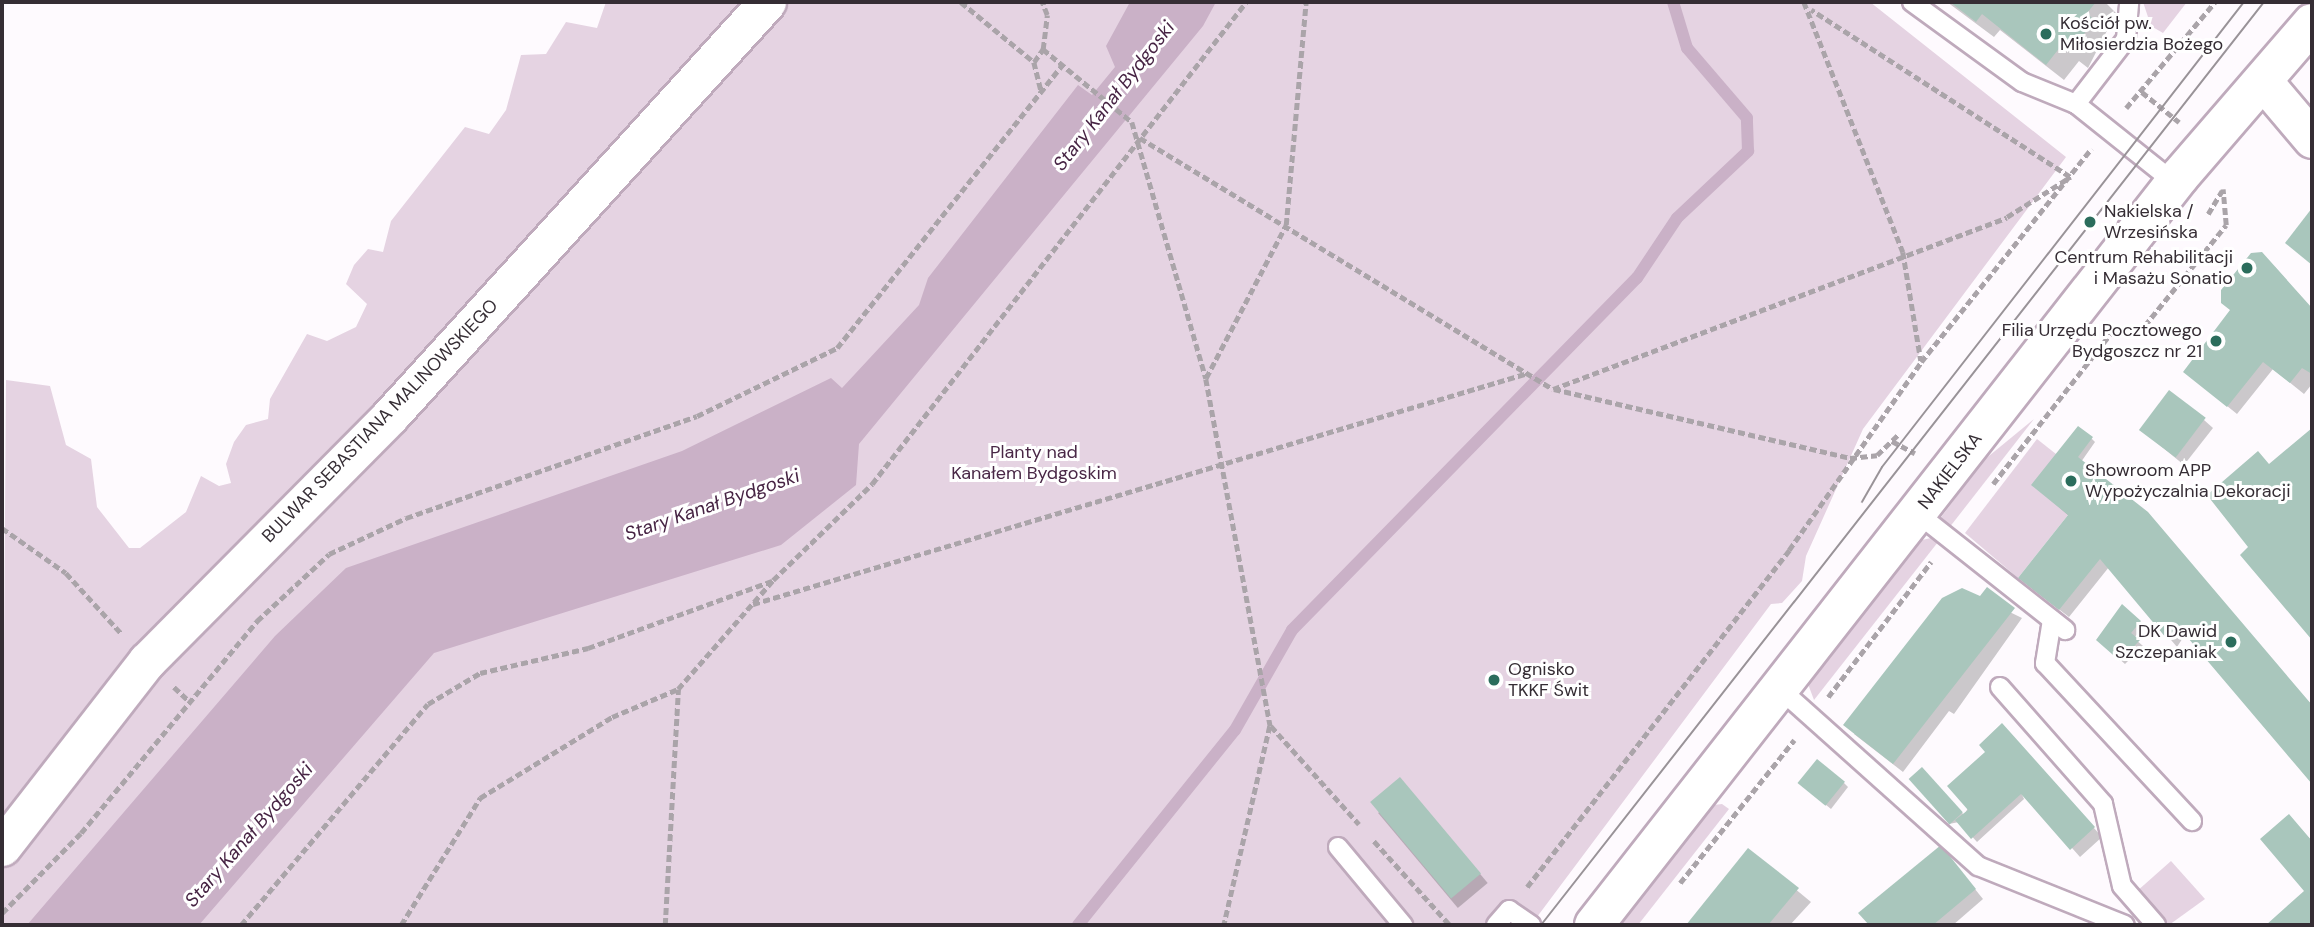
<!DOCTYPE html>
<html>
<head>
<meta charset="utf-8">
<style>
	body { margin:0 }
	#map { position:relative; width:2314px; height:927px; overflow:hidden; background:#fefafe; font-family:"DM Sans",sans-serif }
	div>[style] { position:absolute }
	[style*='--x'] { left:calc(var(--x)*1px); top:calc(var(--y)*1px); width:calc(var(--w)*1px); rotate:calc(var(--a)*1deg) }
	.green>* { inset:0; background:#e5d3e2 }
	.water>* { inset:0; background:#cab1c7 }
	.shadow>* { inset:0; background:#0003; transform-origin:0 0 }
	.stream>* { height:12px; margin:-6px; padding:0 6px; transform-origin:6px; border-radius:6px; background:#cab1c7 }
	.building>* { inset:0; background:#a9c6bc; transform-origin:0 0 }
	.path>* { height:4.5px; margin-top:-2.25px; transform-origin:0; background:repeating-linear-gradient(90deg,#aaa4a9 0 7px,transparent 0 10.5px) }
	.roads { filter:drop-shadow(2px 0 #bfaabc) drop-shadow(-2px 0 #bfaabc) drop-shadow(0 2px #bfaabc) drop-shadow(0 -2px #bfaabc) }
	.lane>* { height:18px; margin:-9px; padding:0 9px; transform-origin:9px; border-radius:9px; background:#fff }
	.street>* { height:37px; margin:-18.5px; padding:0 18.5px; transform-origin:18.5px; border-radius:18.5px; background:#fff }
	.secondary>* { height:38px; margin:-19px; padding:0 19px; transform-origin:19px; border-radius:19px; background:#fff }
	.tram>* { height:2px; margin:-1px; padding:0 1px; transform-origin:1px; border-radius:1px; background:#999398 }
	.dots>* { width:19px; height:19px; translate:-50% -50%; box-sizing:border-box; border:4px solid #fff; border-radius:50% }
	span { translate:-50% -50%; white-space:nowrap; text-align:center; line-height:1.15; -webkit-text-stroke:6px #fff; paint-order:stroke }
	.poi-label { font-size:18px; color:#352d34 }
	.left { translate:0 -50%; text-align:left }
	.right { translate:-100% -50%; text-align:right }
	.street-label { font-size:18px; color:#352d34 }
	.park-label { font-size:18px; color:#492746 }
	.water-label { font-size:19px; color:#462343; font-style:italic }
	.frame { position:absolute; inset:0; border:4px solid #352d34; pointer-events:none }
</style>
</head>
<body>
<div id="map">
	<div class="green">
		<i style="clip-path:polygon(606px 2px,1870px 2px,2066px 157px,1863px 429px,1806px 556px,1802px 581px,1782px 603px,1771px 604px,1531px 925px,2px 925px,6px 380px,50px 386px,66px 445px,91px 459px,97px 507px,129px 548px,140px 548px,186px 512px,201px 476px,219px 486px,231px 483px,226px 464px,234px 442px,246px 425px,268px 419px,270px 399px,307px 334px,327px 341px,356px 327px,367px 304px,346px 284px,354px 265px,368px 249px,383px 252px,391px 221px,465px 127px,489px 134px,506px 110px,521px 55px,546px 54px,566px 22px,597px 28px)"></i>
		<i style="clip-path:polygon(2143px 2px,2187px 2px,2163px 33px,2151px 26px)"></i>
		<i style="clip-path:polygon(2034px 419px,1949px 528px,1939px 520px,1984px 460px)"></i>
		<i style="clip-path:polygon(2037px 439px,2056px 454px,2068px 515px,2018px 578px,1965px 533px)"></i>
		<i style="clip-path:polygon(1931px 538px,1938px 542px,1814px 700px,1808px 684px,1922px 540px)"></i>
		<i style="clip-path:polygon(1722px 804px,1729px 809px,1638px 925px,1620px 925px,1714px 805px)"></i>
		<i style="clip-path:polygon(2171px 861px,2205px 899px,2169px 925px,2136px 892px)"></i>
	</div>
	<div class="water">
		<i style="clip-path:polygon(1130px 2px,1216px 2px,1203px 26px,859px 444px,856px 485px,781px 545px,434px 653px,199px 925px,27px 925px,275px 636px,346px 568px,682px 451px,831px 378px,842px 388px,919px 305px,928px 278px,1078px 85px,1092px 95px,1115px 67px,1106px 46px)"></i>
	</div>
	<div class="shadow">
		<i style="clip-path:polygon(1947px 2px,2105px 2px,2116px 13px,2088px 68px,2079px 61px,2064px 80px,2000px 30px,1994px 37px)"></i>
		<i style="clip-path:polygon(2275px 267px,2312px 310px,2312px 384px,2304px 394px,2273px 369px,2237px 414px,2185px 372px)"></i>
		<i style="clip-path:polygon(2204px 420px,2213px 428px,2184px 465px,2140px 429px)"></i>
		<i style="clip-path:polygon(2312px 430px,2312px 637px,2242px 555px,2251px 547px,2270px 467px)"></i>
		<i style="clip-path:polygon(2091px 438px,2095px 442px,2081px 462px,2312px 705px,2312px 783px,2186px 633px,2177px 647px,2109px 567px,2069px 617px,2030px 587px,2069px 516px,2034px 485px)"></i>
		<i style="clip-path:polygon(1981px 598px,2022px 618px,1954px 714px,1949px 711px,1903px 772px,1854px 734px)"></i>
		<i style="clip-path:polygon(2123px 607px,2144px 626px,2134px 638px,2143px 646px,2125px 664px,2102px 644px)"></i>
		<i style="clip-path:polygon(2010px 734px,2102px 837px,2080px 857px,2019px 788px,2024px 799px,1977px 842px,1959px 822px,1949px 824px,1922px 770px,1964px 815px)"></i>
		<i style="clip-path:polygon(1844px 783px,1848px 787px,1831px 809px,1804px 787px)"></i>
		<i style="left:1408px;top:788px;width:124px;height:39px;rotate:50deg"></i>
		<i style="clip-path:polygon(2289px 816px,2312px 841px,2312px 925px,2268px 925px,2307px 892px)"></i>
		<i style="clip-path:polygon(1941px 847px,1983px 899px,1953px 925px,1872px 925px,1860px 913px)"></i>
		<i style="clip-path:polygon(1749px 851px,1811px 902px,1790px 925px,1687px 925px)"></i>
	</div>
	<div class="stream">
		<i style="--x:1078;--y:925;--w:250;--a:-51.2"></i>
		<i style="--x:1235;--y:730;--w:115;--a:-60.3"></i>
		<i style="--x:1292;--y:630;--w:493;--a:-45.6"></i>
		<i style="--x:1637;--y:278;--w:72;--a:-56.3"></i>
		<i style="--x:1677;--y:218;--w:98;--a:-43.3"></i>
		<i style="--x:1748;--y:151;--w:33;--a:-92"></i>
		<i style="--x:1747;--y:118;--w:92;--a:-130.6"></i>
		<i style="--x:1687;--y:48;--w:48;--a:-106.9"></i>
	</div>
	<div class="building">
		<i style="clip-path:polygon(1950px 2px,2096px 2px,2087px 13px,2094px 20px,2071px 52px,2061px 46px,2046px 65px,1982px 14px,1976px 22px)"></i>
		<i style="clip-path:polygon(2312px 208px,2312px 265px,2285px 243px)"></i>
		<i style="clip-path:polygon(2262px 252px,2312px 308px,2312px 374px,2302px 368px,2290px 383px,2263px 362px,2227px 407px,2183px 372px,2230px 310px,2221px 303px,2221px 290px,2251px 253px)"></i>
		<i style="left:2169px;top:390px;width:46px;height:50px;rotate:37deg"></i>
		<i style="clip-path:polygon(2078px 426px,2093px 437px,2078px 457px,2148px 512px,2312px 705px,2312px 784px,2177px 625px,2167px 639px,2100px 559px,2059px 610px,2018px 578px,2068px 515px,2031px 485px)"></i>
		<i style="clip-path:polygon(2312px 428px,2312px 640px,2240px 555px,2248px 547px,2207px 495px,2258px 451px,2269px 464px)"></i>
		<i style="clip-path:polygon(1987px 587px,2015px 608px,1893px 764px,1843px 725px,1942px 598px,1962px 588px,1980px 596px)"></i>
		<i style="clip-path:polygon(2122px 604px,2141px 621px,2131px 633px,2140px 640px,2120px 661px,2096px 640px)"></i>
		<i style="clip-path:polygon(2002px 723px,2095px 827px,2070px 850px,2021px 794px,1971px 839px,1955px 820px,1968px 810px,1947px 786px,1985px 752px,1979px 745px)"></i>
		<i style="left:1817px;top:759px;width:36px;height:31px;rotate:39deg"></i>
		<i style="left:1922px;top:767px;width:61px;height:18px;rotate:48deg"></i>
		<i style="left:1400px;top:777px;width:126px;height:39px;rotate:50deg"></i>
		<i style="clip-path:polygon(2289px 814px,2312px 841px,2312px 925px,2266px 925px,2304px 891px,2260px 839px)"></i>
		<i style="clip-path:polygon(1941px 845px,1976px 889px,1933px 925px,1869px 925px,1858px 913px)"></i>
		<i style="clip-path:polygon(1748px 848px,1799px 888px,1768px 925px,1686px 925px)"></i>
	</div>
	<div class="path">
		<i style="--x:961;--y:2;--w:94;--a:39.4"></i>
		<i style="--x:1034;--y:62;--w:16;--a:-55"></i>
		<i style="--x:1043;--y:49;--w:34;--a:-83"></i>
		<i style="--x:1047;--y:15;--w:14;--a:-111"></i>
		<i style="--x:1804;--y:2;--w:269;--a:68.4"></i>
		<i style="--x:1903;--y:252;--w:110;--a:80.6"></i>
		<i style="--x:1043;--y:49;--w:115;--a:39.4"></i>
		<i style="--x:1132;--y:122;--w:267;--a:73.9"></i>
		<i style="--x:1206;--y:379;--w:353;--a:79.5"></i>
		<i style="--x:1270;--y:726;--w:204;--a:103"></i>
		<i style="--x:1034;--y:62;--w:29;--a:76"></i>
		<i style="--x:2142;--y:92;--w:48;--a:39"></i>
		<i style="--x:2126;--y:108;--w:138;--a:-50"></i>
		<i style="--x:1140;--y:138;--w:483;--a:31.3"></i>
		<i style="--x:1553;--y:389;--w:485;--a:-20.7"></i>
		<i style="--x:2007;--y:217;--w:75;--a:-32.4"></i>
		<i style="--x:2070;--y:177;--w:308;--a:-147.2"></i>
		<i style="--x:2208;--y:214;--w:27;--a:-59"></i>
		<i style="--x:1206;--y:378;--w:173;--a:-62.4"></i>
		<i style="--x:1286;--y:225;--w:224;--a:-84.9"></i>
		<i style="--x:1554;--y:389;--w:304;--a:13.1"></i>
		<i style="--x:1850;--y:458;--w:27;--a:-6"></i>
		<i style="--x:1877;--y:455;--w:29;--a:-44"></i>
		<i style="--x:1892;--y:441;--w:26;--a:28"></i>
		<i style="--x:1993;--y:484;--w:197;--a:-52"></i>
		<i style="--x:2114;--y:329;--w:25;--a:12"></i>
		<i style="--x:2138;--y:334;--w:140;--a:-51.1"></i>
		<i style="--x:2226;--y:225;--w:36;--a:-95"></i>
		<i style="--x:2;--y:528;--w:78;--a:35.1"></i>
		<i style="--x:66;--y:573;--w:81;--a:47.5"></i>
		<i style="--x:753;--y:604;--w:809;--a:-16.6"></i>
		<i style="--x:174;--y:687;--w:22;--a:43"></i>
		<i style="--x:1828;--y:697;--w:170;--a:-52.7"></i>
		<i style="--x:1271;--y:726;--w:132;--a:48.1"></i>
		<i style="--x:1374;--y:841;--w:113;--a:47.9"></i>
		<i style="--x:1680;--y:883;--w:183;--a:-51.4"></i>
		<i style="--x:1527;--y:887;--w:427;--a:-52.1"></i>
		<i style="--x:1789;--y:550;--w:230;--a:-54.9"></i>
		<i style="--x:1921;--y:362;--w:273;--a:-51.4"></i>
		<i style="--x:2;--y:913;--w:112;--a:-45.4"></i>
		<i style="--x:81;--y:833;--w:276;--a:-50.3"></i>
		<i style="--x:257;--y:621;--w:98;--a:-42.9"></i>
		<i style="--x:329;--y:554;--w:85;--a:-25.1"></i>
		<i style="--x:406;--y:518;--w:308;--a:-19.3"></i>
		<i style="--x:697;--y:416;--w:156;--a:-25.9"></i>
		<i style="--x:837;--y:348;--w:362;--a:-51.5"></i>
		<i style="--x:241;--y:925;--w:289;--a:-49.8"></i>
		<i style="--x:428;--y:704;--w:61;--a:-30.8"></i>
		<i style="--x:480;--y:673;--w:111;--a:-13"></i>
		<i style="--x:588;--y:648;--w:196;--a:-20"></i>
		<i style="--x:401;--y:925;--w:150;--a:-58.1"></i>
		<i style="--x:480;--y:798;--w:155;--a:-31.5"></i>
		<i style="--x:612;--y:717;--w:72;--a:-23"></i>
		<i style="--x:678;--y:689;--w:145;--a:-48.9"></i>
		<i style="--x:773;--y:580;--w:138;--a:-44.1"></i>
		<i style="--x:872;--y:484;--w:610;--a:-52.19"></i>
		<i style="--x:665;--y:925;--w:236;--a:-86.8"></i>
	</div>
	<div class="roads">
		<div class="lane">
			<i style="--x:1912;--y:2;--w:136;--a:36"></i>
			<i style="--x:2022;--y:82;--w:58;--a:22.2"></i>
			<i style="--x:2076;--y:104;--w:127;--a:38.6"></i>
			<i style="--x:2076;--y:104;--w:82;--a:-52.4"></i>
			<i style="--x:2126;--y:39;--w:37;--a:-85"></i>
			<i style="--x:1917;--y:513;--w:189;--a:38.3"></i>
			<i style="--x:2052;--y:620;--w:44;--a:99.2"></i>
			<i style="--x:2045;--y:663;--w:216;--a:47.1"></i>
			<i style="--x:2000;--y:687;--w:156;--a:48.6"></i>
			<i style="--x:2103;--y:804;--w:84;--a:77"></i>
			<i style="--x:2122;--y:886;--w:52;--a:48.9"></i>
			<i style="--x:1780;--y:689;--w:266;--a:41.8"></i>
			<i style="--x:1978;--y:866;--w:158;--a:21.9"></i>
			<i style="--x:1338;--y:847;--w:102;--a:50.2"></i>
			<i style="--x:1496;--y:925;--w:20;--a:-49"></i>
			<i style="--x:1509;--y:910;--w:27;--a:34"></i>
		</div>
		<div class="street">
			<i style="--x:2263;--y:81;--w:76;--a:49.8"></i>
			<i style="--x:2;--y:847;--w:236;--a:-52.1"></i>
			<i style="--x:147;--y:661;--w:345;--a:-45.2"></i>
			<i style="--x:390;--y:416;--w:560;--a:-47.68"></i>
		</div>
		<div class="secondary">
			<i style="--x:1594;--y:925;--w:951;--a:-51.96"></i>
			<i style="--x:2180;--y:176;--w:202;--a:-49.2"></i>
		</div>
	</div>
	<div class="tram">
		<i style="--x:1862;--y:502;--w:40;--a:-60.3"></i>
		<i style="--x:1882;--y:467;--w:589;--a:-52.1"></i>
		<i style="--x:1541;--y:925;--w:1172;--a:-51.93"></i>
	</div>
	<div class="dots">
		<i style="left:2046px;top:34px;background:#2b6d5c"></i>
		<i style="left:2090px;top:222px;background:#2b6d5c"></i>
		<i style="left:2247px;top:268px;background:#2b6d5c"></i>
		<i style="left:2216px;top:341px;background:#2b6d5c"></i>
		<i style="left:2071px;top:481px;background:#2b6d5c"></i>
		<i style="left:2231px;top:642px;background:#2b6d5c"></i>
		<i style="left:1494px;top:680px;background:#2b6d5c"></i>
	</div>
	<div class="poi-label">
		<span class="left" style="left:2060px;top:34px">Kościół pw.<br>Miłosierdzia Bożego</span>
		<span class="left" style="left:2104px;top:222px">Nakielska /<br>Wrzesińska</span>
		<span class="right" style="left:2233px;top:268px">Centrum Rehabilitacji<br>i Masażu Sonatio</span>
		<span class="right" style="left:2202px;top:341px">Filia Urzędu Pocztowego<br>Bydgoszcz nr 21</span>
		<span class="left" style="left:2085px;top:481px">Showroom APP<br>Wypożyczalnia Dekoracji</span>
		<span class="right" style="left:2217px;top:642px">DK Dawid<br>Szczepaniak</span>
		<span class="left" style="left:1508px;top:680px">Ognisko<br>TKKF Świt</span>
	</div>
	<div class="street-label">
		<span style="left:380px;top:421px;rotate:-46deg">BULWAR SEBASTIANA MALINOWSKIEGO</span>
		<span style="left:1950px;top:471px;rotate:-52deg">NAKIELSKA</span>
	</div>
	<div class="park-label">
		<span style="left:1034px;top:463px">Planty nad<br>Kanałem Bydgoskim</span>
	</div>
	<div class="water-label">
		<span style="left:1114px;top:96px;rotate:-52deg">Stary Kanał Bydgoski</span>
		<span style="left:712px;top:505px;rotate:-19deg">Stary Kanał Bydgoski</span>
		<span style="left:249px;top:835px;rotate:-49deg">Stary Kanał Bydgoski</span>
	</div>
	<div class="frame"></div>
</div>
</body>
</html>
